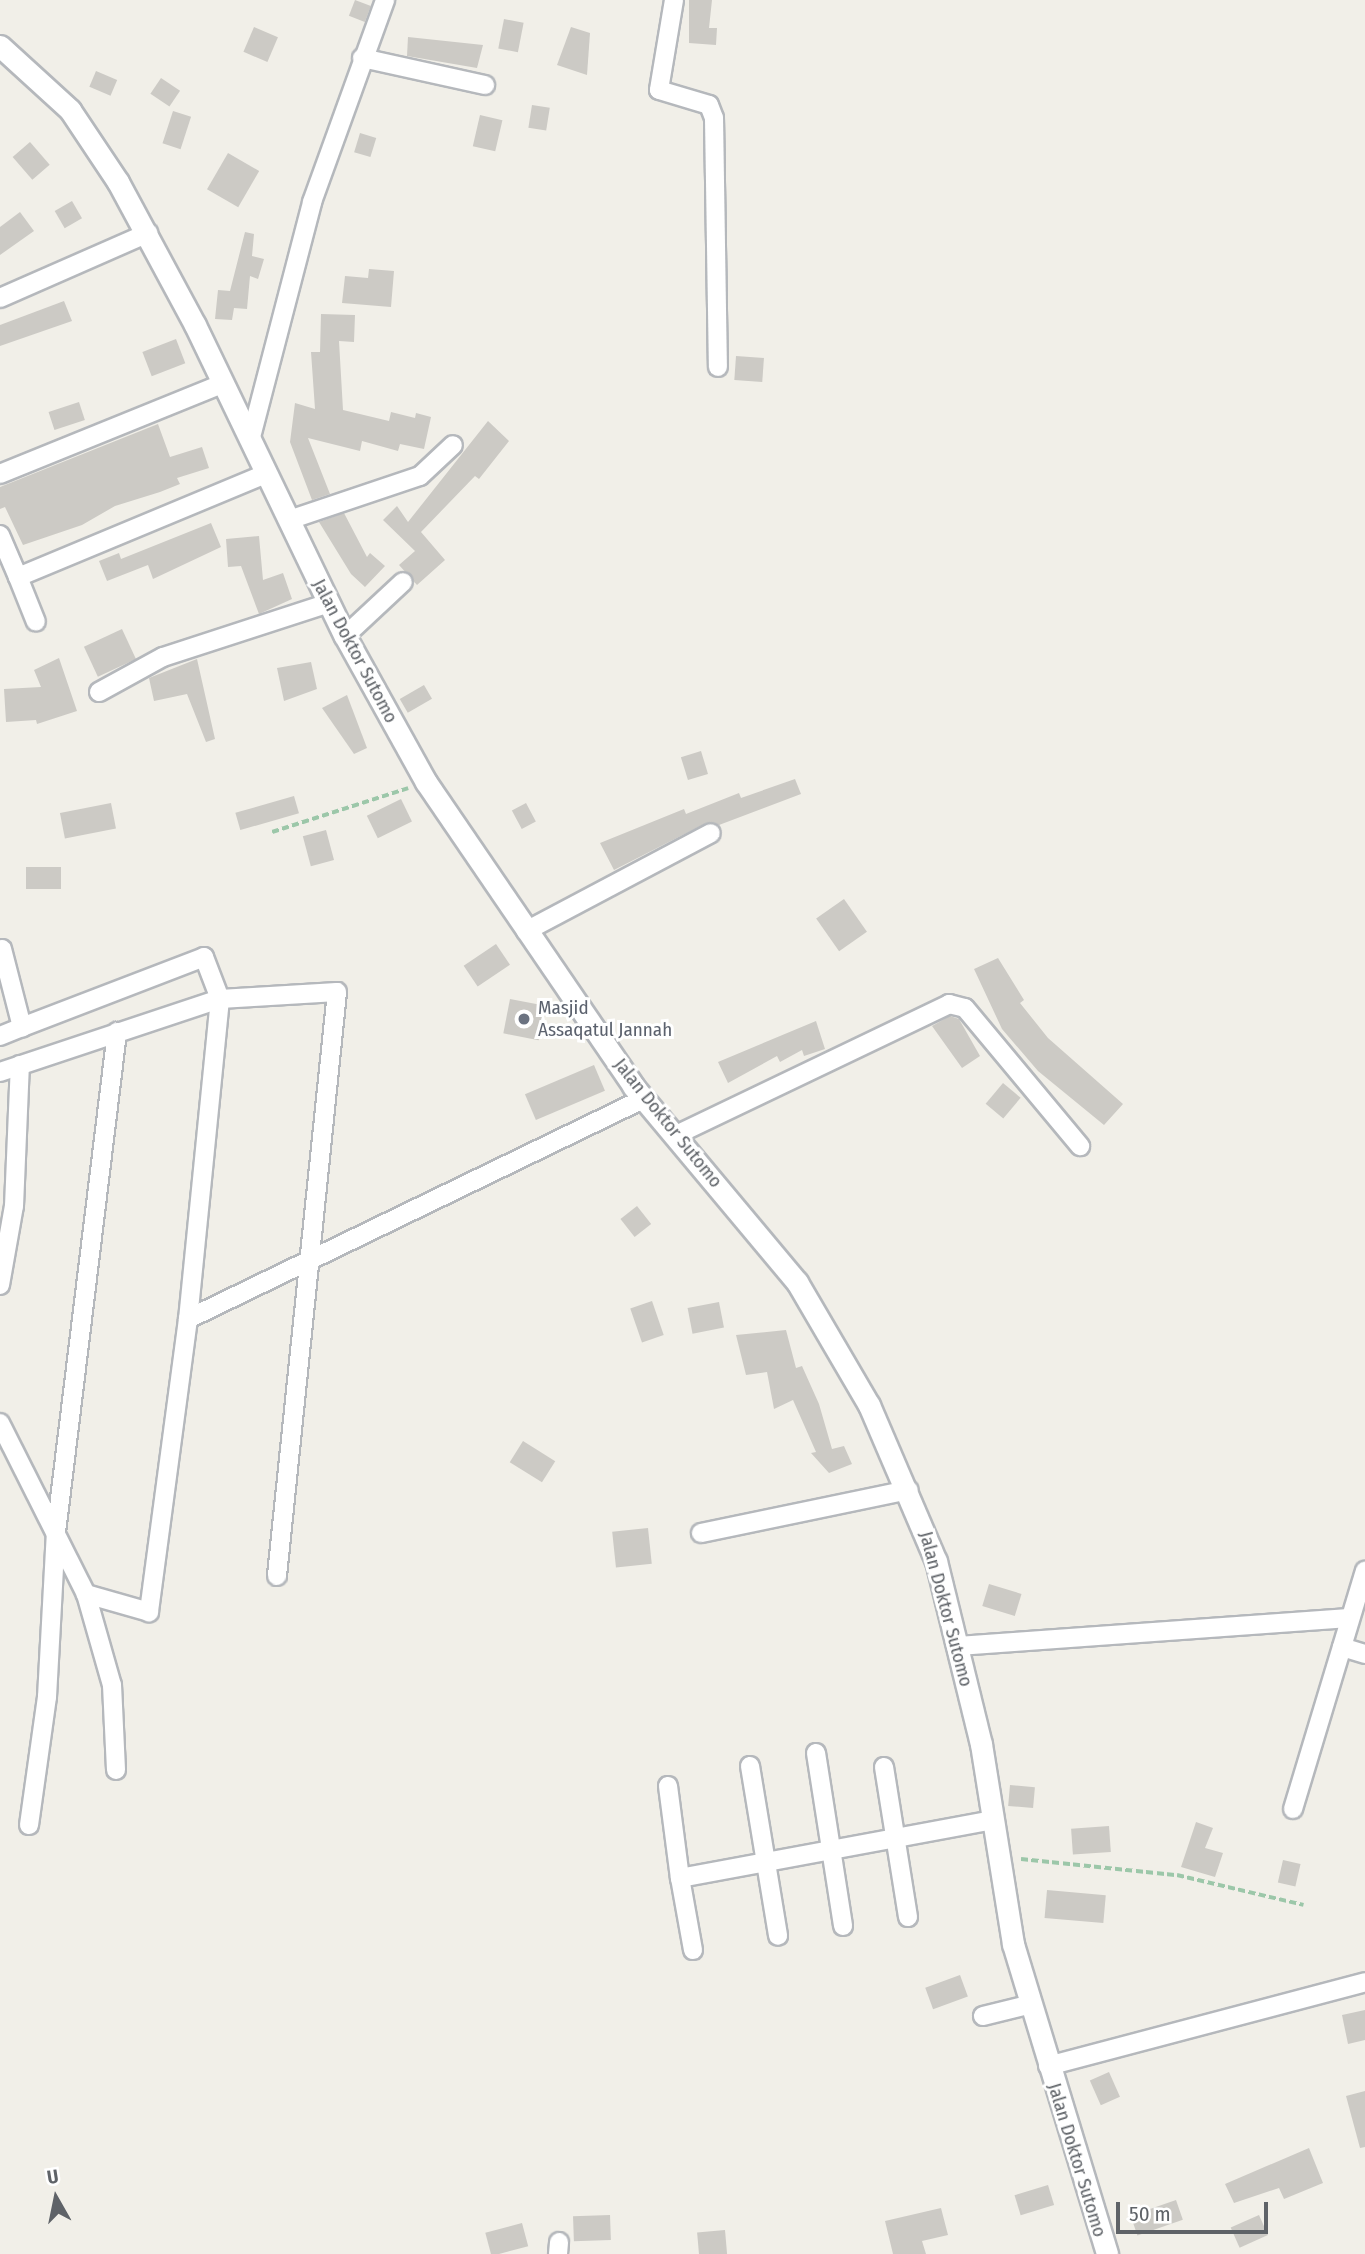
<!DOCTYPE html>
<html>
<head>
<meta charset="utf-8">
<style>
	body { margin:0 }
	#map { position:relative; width:1365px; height:2254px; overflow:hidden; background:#f1efe8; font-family:"Fira Sans Condensed",sans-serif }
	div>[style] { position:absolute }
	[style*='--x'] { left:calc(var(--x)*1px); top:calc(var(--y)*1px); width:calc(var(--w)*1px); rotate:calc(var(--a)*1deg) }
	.building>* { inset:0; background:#cccac5; transform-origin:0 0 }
	.path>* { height:3.5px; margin-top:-1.75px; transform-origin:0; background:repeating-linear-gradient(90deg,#9cc7a9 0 7px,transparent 0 10.5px) }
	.roads { filter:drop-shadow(2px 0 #b5b8bc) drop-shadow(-2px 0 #b5b8bc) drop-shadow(0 2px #b5b8bc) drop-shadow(0 -2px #b5b8bc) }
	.minor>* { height:18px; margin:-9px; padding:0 9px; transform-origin:9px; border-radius:9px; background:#fff }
	.tertiary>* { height:21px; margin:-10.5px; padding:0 10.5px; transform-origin:10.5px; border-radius:10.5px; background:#fff }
	.dots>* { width:19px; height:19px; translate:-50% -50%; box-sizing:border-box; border:4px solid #fff; border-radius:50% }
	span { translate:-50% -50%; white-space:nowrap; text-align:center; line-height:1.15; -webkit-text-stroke:6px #fff; paint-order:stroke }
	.street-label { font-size:19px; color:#5f6368 }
	.worship-label { font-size:19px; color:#5b616d }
	.left { translate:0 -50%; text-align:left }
	.north { position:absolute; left:21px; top:2163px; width:70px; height:70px; -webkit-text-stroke:5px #fff; paint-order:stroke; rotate:351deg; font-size:19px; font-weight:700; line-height:28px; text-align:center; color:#5f6368 }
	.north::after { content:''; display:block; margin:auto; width:24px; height:32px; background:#5f6368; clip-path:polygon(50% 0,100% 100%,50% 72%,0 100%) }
	.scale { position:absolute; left:1116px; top:2202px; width:152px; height:32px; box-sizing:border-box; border:4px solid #5f6368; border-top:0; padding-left:9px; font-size:21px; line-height:24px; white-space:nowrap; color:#5f6368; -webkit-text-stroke:5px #fff; paint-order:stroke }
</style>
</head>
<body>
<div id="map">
	<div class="building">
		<i style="left:355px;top:0;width:17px;height:17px;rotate:21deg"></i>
		<i style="clip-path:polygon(689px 0,712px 0,709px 28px,717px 28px,716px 45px,689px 43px)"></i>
		<i style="left:504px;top:19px;width:20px;height:30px;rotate:11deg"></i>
		<i style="left:254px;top:27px;width:26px;height:27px;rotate:23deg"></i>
		<i style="clip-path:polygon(571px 27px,590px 33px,587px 75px,557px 65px)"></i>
		<i style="clip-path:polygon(408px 37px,483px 45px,477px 68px,407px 56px)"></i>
		<i style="left:96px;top:71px;width:23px;height:17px;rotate:23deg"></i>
		<i style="left:161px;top:78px;width:23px;height:19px;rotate:34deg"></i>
		<i style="left:532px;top:105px;width:18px;height:23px;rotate:9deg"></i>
		<i style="left:173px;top:111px;width:19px;height:34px;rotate:18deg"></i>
		<i style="left:480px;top:115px;width:23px;height:32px;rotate:13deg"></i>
		<i style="left:360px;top:133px;width:17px;height:20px;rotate:17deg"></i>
		<i style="left:30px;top:142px;width:30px;height:23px;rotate:49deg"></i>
		<i style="left:228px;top:153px;width:36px;height:42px;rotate:30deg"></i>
		<i style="left:72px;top:201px;width:20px;height:20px;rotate:60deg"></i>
		<i style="clip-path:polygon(20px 212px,34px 231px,0 255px,0 227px)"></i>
		<i style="clip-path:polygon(245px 232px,254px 234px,252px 256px,264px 259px,258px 279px,250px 276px,247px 309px,234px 308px,232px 320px,215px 319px,218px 290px,230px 291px)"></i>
		<i style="clip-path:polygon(369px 269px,394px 271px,391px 307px,342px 303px,345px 276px,368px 278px)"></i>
		<i style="clip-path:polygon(64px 301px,72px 321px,0 346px,0 325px)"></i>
		<i style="clip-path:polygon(321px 314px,355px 315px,354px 342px,339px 341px,343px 410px,389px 421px,391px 412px,415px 418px,416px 413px,431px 417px,424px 449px,400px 444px,398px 451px,362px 441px,360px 451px,308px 438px,330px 494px,312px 500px,290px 442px,295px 403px,315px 409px,311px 352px,320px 352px)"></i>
		<i style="left:176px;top:339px;width:26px;height:36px;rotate:69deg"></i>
		<i style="left:736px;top:356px;width:28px;height:24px;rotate:4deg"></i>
		<i style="left:79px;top:402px;width:19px;height:32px;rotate:72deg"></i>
		<i style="clip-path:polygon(488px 421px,509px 441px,479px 479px,475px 476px,421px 532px,445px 560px,417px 585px,399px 565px,415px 551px,383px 520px,397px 506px,408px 522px)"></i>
		<i style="clip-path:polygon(158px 424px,170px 457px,202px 447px,209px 468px,177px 478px,180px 484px,160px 492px,115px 506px,82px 525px,23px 545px,5px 507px,0 509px,0 487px)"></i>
		<i style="clip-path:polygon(344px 513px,367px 557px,370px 553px,385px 566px,365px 587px,351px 574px,319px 522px)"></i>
		<i style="clip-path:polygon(211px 523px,221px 547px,153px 579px,148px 565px,107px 581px,99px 561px,119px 553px,121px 559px)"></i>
		<i style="clip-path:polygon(259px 536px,263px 580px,283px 573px,292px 599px,259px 614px,241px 566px,228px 567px,226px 539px)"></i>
		<i style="left:122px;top:629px;width:33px;height:42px;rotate:65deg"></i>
		<i style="clip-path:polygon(59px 658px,77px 711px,37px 724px,36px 720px,6px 722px,4px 689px,41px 687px,34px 670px)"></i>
		<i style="clip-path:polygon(197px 659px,215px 739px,206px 742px,187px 694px,154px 701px,149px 678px)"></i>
		<i style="clip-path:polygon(311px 662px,317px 689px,284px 701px,277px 668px)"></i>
		<i style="left:424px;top:685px;width:16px;height:28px;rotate:60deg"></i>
		<i style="clip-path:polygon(347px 695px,367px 748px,354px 754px,322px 708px)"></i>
		<i style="left:701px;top:751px;width:24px;height:21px;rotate:73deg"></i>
		<i style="clip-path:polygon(795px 779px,801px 794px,719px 825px,706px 823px,614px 870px,600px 843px,684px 809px,686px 814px,739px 793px,741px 798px)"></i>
		<i style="left:294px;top:796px;width:18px;height:61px;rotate:74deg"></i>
		<i style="left:401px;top:799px;width:25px;height:38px;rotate:64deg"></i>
		<i style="left:111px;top:803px;width:26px;height:52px;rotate:79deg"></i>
		<i style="left:526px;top:803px;width:21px;height:16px;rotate:62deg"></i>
		<i style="left:326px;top:830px;width:31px;height:24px;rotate:75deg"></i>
		<i style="left:26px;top:867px;width:35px;height:22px"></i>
		<i style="left:844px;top:899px;width:40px;height:34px;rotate:55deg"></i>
		<i style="left:496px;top:944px;width:25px;height:39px;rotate:56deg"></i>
		<i style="clip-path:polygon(998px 958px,1024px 1000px,1020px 1003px,1048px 1038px,1123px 1104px,1104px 1125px,1038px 1071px,1002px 1029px,974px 969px)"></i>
		<i style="left:510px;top:999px;width:36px;height:35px;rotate:11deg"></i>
		<i style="clip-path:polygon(950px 1016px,959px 1019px,980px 1056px,962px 1068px,932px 1026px)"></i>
		<i style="clip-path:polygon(816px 1021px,825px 1049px,804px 1056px,802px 1050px,780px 1062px,777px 1056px,728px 1083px,718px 1062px)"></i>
		<i style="left:594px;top:1065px;width:28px;height:75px;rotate:67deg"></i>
		<i style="left:1003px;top:1083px;width:23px;height:27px;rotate:40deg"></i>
		<i style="left:637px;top:1206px;width:23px;height:21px;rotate:52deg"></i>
		<i style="left:652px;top:1301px;width:36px;height:23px;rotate:71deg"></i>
		<i style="left:719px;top:1302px;width:26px;height:32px;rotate:79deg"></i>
		<i style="clip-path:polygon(786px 1330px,796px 1368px,802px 1366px,819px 1404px,832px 1449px,844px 1446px,852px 1464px,829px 1473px,811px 1453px,816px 1452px,793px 1400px,774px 1409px,767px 1372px,746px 1375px,736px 1335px)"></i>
		<i style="left:523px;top:1441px;width:38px;height:25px;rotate:32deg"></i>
		<i style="left:648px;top:1528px;width:36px;height:36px;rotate:84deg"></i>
		<i style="left:989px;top:1584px;width:34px;height:23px;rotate:17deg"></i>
		<i style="left:1010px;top:1785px;width:25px;height:21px;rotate:5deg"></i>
		<i style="clip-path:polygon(1196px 1822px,1213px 1828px,1205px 1848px,1223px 1853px,1215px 1877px,1181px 1867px)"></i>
		<i style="left:1109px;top:1826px;width:26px;height:38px;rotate:86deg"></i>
		<i style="left:1283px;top:1860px;width:18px;height:23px;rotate:13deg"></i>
		<i style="left:1047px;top:1890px;width:59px;height:28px;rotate:5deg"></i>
		<i style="left:960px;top:1975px;width:23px;height:37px;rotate:70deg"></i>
		<i style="clip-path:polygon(1365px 2010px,1365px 2040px,1348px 2044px,1342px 2015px)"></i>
		<i style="left:1109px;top:2072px;width:27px;height:21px;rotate:66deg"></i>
		<i style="clip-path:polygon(1365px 2091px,1365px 2147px,1360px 2148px,1346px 2096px)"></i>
		<i style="clip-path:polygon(1309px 2148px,1323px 2183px,1284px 2199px,1279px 2188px,1234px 2203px,1225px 2184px)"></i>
		<i style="left:1048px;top:2185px;width:21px;height:35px;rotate:73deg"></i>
		<i style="left:1176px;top:2200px;width:21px;height:48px;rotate:71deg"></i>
		<i style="clip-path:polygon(941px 2208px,948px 2235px,922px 2241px,926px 2254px,893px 2254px,885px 2221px)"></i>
		<i style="left:610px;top:2215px;width:25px;height:37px;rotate:88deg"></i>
		<i style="left:1259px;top:2215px;width:22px;height:31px;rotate:66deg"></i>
		<i style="left:522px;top:2223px;width:24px;height:38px;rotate:75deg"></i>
		<i style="left:725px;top:2230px;width:24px;height:28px;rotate:85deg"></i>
	</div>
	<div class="path">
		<i style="--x:272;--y:832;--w:143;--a:-17.9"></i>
		<i style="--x:1021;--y:1859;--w:157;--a:5.9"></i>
		<i style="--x:1177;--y:1875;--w:130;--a:13.3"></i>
	</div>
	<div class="roads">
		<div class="minor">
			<i style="--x:674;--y:0;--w:91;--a:99.5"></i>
			<i style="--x:659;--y:90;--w:52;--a:16.7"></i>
			<i style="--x:709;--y:105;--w:14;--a:69"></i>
			<i style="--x:714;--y:118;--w:249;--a:89.1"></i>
			<i style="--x:362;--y:58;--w:126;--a:12.4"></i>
			<i style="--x:0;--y:298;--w:162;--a:-23.7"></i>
			<i style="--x:251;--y:437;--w:243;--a:-75.4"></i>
			<i style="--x:312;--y:202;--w:215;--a:-70.1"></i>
			<i style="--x:0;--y:474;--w:240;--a:-22.1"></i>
			<i style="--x:289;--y:520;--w:138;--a:-18.6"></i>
			<i style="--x:420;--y:476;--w:45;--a:-43.2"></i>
			<i style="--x:0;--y:535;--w:46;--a:66.8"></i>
			<i style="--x:18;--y:577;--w:269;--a:-22.6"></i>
			<i style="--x:18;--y:577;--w:48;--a:68.2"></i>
			<i style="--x:345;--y:636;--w:79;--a:-43"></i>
			<i style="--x:99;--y:692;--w:73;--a:-28.7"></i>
			<i style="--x:163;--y:657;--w:175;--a:-18"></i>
			<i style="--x:526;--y:931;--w:209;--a:-27.9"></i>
			<i style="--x:2;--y:949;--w:81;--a:75.6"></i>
			<i style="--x:22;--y:1027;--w:195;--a:-21"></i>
			<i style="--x:204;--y:957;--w:45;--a:69.1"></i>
			<i style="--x:220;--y:999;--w:322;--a:95.7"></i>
			<i style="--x:188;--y:1319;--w:296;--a:97.6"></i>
			<i style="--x:149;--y:1612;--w:66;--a:-164.1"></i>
			<i style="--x:0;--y:1036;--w:24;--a:-22"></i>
			<i style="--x:0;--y:1072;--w:232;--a:-18.4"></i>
			<i style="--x:220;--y:999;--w:117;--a:-3.4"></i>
			<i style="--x:337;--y:992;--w:587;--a:95.87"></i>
			<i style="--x:676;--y:1135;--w:303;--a:-25.6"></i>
			<i style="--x:949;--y:1004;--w:16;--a:14"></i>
			<i style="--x:965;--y:1008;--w:180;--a:50.2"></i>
			<i style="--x:0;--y:1285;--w:80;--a:-80"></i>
			<i style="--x:14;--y:1206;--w:141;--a:-87.6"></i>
			<i style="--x:188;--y:1319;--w:505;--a:-25.8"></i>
			<i style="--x:0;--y:1423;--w:191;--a:63.3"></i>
			<i style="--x:86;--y:1594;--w:95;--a:74.1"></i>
			<i style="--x:112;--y:1685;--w:85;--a:87.3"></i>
			<i style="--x:701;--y:1533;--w:212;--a:-11.7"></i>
			<i style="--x:958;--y:1646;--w:392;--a:-4.1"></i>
			<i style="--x:1342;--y:1647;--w:24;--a:17"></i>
			<i style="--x:816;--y:1753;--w:175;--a:81.1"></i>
			<i style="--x:750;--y:1766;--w:172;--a:80.6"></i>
			<i style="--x:884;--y:1767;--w:152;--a:80.9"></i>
			<i style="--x:668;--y:1786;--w:93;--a:82.6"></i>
			<i style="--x:1293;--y:1809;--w:249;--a:-73.2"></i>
			<i style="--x:29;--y:1825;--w:129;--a:-82"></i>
			<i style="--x:47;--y:1697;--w:165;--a:-86.9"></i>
			<i style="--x:56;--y:1532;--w:504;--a:-83.04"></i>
			<i style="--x:693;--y:1950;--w:73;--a:-100.2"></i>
			<i style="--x:680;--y:1878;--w:317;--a:-10.5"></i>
			<i style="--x:983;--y:2016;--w:46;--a:-13.7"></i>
			<i style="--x:1048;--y:2066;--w:328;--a:-14.8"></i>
			<i style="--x:558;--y:2254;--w:12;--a:-85"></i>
		</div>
		<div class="tertiary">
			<i style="--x:0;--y:46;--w:95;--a:42.4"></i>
			<i style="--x:70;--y:110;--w:87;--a:56.3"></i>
			<i style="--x:118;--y:182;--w:162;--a:61.7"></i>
			<i style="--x:195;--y:325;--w:345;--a:64.3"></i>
			<i style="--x:345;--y:636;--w:167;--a:61"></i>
			<i style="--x:426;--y:782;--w:368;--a:55.7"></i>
			<i style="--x:633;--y:1086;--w:256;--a:50.1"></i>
			<i style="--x:797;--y:1282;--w:143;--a:59.7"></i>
			<i style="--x:869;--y:1405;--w:170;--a:66.8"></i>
			<i style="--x:936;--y:1561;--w:188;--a:76.2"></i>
			<i style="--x:981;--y:1744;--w:203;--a:80.9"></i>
			<i style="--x:1013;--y:1944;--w:324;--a:73.1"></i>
		</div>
	</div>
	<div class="dots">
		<i style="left:524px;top:1019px;background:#6b7280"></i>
	</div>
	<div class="street-label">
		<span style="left:355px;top:651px;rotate:62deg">Jalan Doktor Sutomo</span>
		<span style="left:668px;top:1123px;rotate:51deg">Jalan Doktor Sutomo</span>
		<span style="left:946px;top:1609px;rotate:75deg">Jalan Doktor Sutomo</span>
		<span style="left:1077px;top:2160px;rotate:73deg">Jalan Doktor Sutomo</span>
	</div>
	<div class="worship-label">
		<span class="left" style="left:538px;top:1019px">Masjid<br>Assaqatul Jannah</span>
	</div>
	<div class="north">U</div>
	<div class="scale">50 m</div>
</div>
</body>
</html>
